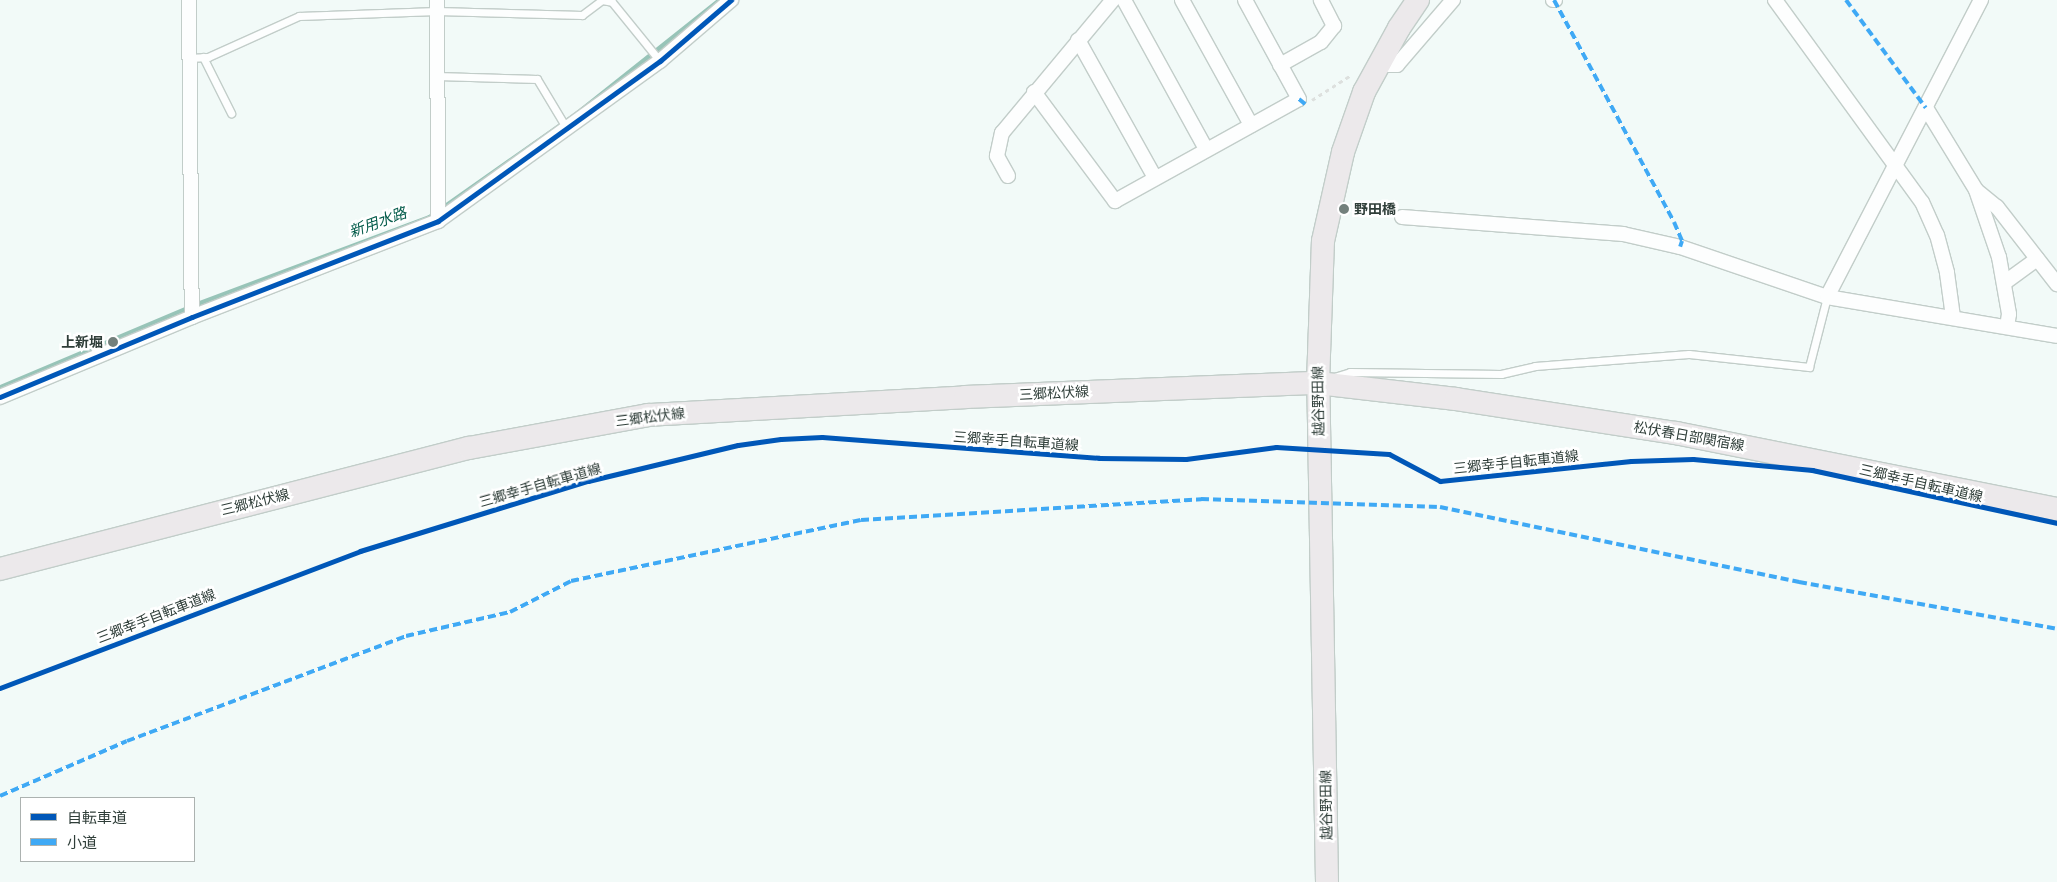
<!DOCTYPE html>
<html>
<head>
<meta charset="utf-8">
<style>
	body { margin:0 }
	#map { position:relative; width:2057px; height:882px; overflow:hidden; background:#f2faf8; font-family:Roboto,"Noto Sans JP",sans-serif }
	div>[style] { position:absolute }
	[style*='--x'] { left:calc(var(--x)*1px); top:calc(var(--y)*1px); width:calc(var(--w)*1px); rotate:calc(var(--a)*1deg) }
	.stream>* { height:5px; margin:-2.5px; padding:0 2.5px; transform-origin:2.5px; border-radius:2.5px; background:#98c4b8 }
	.path>* { height:3px; margin-top:-1.5px; transform-origin:0; background:repeating-linear-gradient(90deg,#dde0de 0 4px,transparent 0 8px) }
	.roads { filter:drop-shadow(1px 0 #c2cdc9) drop-shadow(-1px 0 #c2cdc9) drop-shadow(0 1px #c2cdc9) drop-shadow(0 -1px #c2cdc9) }
	.lane>* { height:7px; margin:-3.5px; padding:0 3.5px; transform-origin:3.5px; border-radius:3.5px; background:#fdfefe }
	.street>* { height:14px; margin:-7px; padding:0 7px; transform-origin:7px; border-radius:7px; background:#fdfefe }
	.primary>* { height:22px; margin:-11px; padding:0 11px; transform-origin:11px; border-radius:11px; background:#ece9eb }
	.quiet>* { height:4px; margin-top:-2px; transform-origin:0; background:repeating-linear-gradient(90deg,#3fa9f5 0 8px,transparent 0 12px) }
	.cycleway>* { height:5px; margin:-2.5px; padding:0 2.5px; transform-origin:2.5px; border-radius:2.5px; background:#0057b8 }
	.dots>* { width:14px; height:14px; translate:-50% -50%; box-sizing:border-box; border:2px solid #fff; border-radius:50% }
	span { translate:-50% -50%; white-space:nowrap; text-align:center; line-height:1.15; -webkit-text-stroke:5px #fff; paint-order:stroke }
	.poi-label { font-size:14px; color:#2f3e39; font-weight:700 }
	.left { translate:0 -50%; text-align:left }
	.right { translate:-100% -50%; text-align:right }
	.street-label { font-size:14px; color:#2f3e39 }
	.water-label { font-size:15px; color:#055c4b; font-style:italic }
	.legend { position:absolute; left:20px; top:797px; width:175px; height:65px; box-sizing:border-box; background:#fff; border:1px solid #acb2b0; margin:0; padding:6px 9px; list-style:none; font-size:15px; color:#2f3e39 }
	.legend li { display:flex; align-items:center; gap:10px; height:25px }
	.legend b { width:25px; border:1px solid #acb2b0 }
</style>
</head>
<body>
<div id="map">
	<div class="stream">
		<i style="--x:0;--y:387;--w:216;--a:-22.9"></i>
		<i style="--x:199;--y:303;--w:246;--a:-20.5"></i>
		<i style="--x:429;--y:217;--w:181;--a:-35.1"></i>
		<i style="--x:577;--y:113;--w:181;--a:-38.5"></i>
	</div>
	<div class="path">
		<i style="--x:1312;--y:100;--w:46;--a:-32.7"></i>
	</div>
	<div class="roads">
		<div class="lane">
			<i style="--x:203;--y:57;--w:63;--a:63.4"></i>
			<i style="--x:189;--y:58;--w:19;--a:-3"></i>
			<i style="--x:208;--y:57;--w:100;--a:-24.3"></i>
			<i style="--x:299;--y:16;--w:138;--a:-2.1"></i>
			<i style="--x:437;--y:11;--w:145;--a:1.6"></i>
			<i style="--x:582;--y:15;--w:25;--a:-37"></i>
			<i style="--x:602;--y:0;--w:10;--a:11"></i>
			<i style="--x:612;--y:2;--w:76;--a:50.9"></i>
			<i style="--x:437;--y:76;--w:100;--a:1.7"></i>
			<i style="--x:537;--y:79;--w:58;--a:59"></i>
			<i style="--x:1334;--y:377;--w:17;--a:-17"></i>
			<i style="--x:1350;--y:372;--w:151;--a:0.8"></i>
			<i style="--x:1501;--y:374;--w:35;--a:-13"></i>
			<i style="--x:1535;--y:366;--w:154;--a:-4.5"></i>
			<i style="--x:1689;--y:354;--w:121;--a:6.2"></i>
			<i style="--x:1809;--y:367;--w:72;--a:-75.6"></i>
		</div>
		<div class="street">
			<i style="--x:189;--y:0;--w:317;--a:89.5"></i>
			<i style="--x:437;--y:0;--w:221;--a:89.7"></i>
			<i style="--x:1124;--y:0;--w:170;--a:61.2"></i>
			<i style="--x:1182;--y:0;--w:143;--a:61.1"></i>
			<i style="--x:1553;--y:0;--w:2;--a:0"></i>
			<i style="--x:1775;--y:0;--w:250;--a:54"></i>
			<i style="--x:1922;--y:202;--w:36;--a:66"></i>
			<i style="--x:1937;--y:235;--w:39;--a:75"></i>
			<i style="--x:1947;--y:273;--w:44;--a:82.2"></i>
			<i style="--x:1078;--y:40;--w:158;--a:60.8"></i>
			<i style="--x:1280;--y:65;--w:47;--a:-29.3"></i>
			<i style="--x:1321;--y:42;--w:21;--a:-51"></i>
			<i style="--x:1334;--y:26;--w:29;--a:-117"></i>
			<i style="--x:1378;--y:65;--w:19;--a:0"></i>
			<i style="--x:1397;--y:65;--w:86;--a:-49.3"></i>
			<i style="--x:1034;--y:92;--w:136;--a:53.4"></i>
			<i style="--x:1115;--y:201;--w:210;--a:-29"></i>
			<i style="--x:1299;--y:99;--w:113;--a:-118.6"></i>
			<i style="--x:1926;--y:108;--w:96;--a:58.6"></i>
			<i style="--x:1976;--y:190;--w:71;--a:71.1"></i>
			<i style="--x:1999;--y:257;--w:58;--a:80"></i>
			<i style="--x:2009;--y:314;--w:13;--a:99"></i>
			<i style="--x:1008;--y:176;--w:23;--a:-119"></i>
			<i style="--x:997;--y:156;--w:24;--a:-78"></i>
			<i style="--x:1002;--y:133;--w:173;--a:-50.2"></i>
			<i style="--x:1977;--y:191;--w:26;--a:39"></i>
			<i style="--x:1997;--y:207;--w:98;--a:52.1"></i>
			<i style="--x:1402;--y:217;--w:222;--a:4.4"></i>
			<i style="--x:1623;--y:234;--w:58;--a:12.8"></i>
			<i style="--x:1680;--y:247;--w:155;--a:18.8"></i>
			<i style="--x:1827;--y:297;--w:233;--a:9.6"></i>
			<i style="--x:2004;--y:283;--w:41;--a:-36"></i>
			<i style="--x:1827;--y:297;--w:335;--a:-62.6"></i>
			<i style="--x:0;--y:397;--w:208;--a:-22.6"></i>
			<i style="--x:192;--y:317;--w:264;--a:-21.3"></i>
			<i style="--x:438;--y:221;--w:274;--a:-35.8"></i>
			<i style="--x:660;--y:61;--w:94;--a:-40.7"></i>
		</div>
		<div class="primary">
			<i style="--x:0;--y:569;--w:484;--a:-14.5"></i>
			<i style="--x:469;--y:448;--w:182;--a:-10.4"></i>
			<i style="--x:648;--y:415;--w:318;--a:-3.2"></i>
			<i style="--x:965;--y:397;--w:353;--a:-2.3"></i>
			<i style="--x:1318;--y:383;--w:139;--a:6.6"></i>
			<i style="--x:1456;--y:399;--w:223;--a:8.8"></i>
			<i style="--x:1676;--y:433;--w:389;--a:11.3"></i>
			<i style="--x:1327;--y:882;--w:499;--a:-91"></i>
			<i style="--x:1318;--y:383;--w:142;--a:-88"></i>
			<i style="--x:1323;--y:241;--w:91;--a:-77.3"></i>
			<i style="--x:1343;--y:152;--w:64;--a:-70.7"></i>
			<i style="--x:1364;--y:92;--w:73;--a:-61.3"></i>
			<i style="--x:1399;--y:28;--w:34;--a:-56"></i>
		</div>
	</div>
	<div class="quiet">
		<i style="--x:1554;--y:0;--w:252;--a:61.6"></i>
		<i style="--x:1674;--y:222;--w:21;--a:67"></i>
		<i style="--x:1682;--y:241;--w:6;--a:108"></i>
		<i style="--x:1846;--y:0;--w:134;--a:53.5"></i>
		<i style="--x:1299;--y:99;--w:8;--a:40"></i>
		<i style="--x:0;--y:796;--w:138;--a:-23.4"></i>
		<i style="--x:127;--y:741;--w:298;--a:-20.6"></i>
		<i style="--x:406;--y:636;--w:107;--a:-13"></i>
		<i style="--x:510;--y:612;--w:68;--a:-26.9"></i>
		<i style="--x:571;--y:581;--w:296;--a:-11.9"></i>
		<i style="--x:861;--y:520;--w:341;--a:-3.5"></i>
		<i style="--x:1201;--y:499;--w:239;--a:1.9"></i>
		<i style="--x:1440;--y:507;--w:367;--a:11.8"></i>
		<i style="--x:1799;--y:582;--w:262;--a:10.3"></i>
	</div>
	<div class="cycleway">
		<i style="--x:0;--y:397;--w:208;--a:-22.6"></i>
		<i style="--x:192;--y:317;--w:264;--a:-21.3"></i>
		<i style="--x:438;--y:221;--w:274;--a:-35.8"></i>
		<i style="--x:660;--y:61;--w:94;--a:-40.7"></i>
		<i style="--x:0;--y:688;--w:385;--a:-20.8"></i>
		<i style="--x:360;--y:551;--w:239;--a:-17.1"></i>
		<i style="--x:588;--y:481;--w:154;--a:-13.5"></i>
		<i style="--x:738;--y:445;--w:43;--a:-7.9"></i>
		<i style="--x:781;--y:439;--w:41;--a:-2.8"></i>
		<i style="--x:822;--y:437;--w:278;--a:4.3"></i>
		<i style="--x:1099;--y:458;--w:87;--a:0.7"></i>
		<i style="--x:1186;--y:459;--w:91;--a:-7.6"></i>
		<i style="--x:1276;--y:447;--w:113;--a:3.5"></i>
		<i style="--x:1389;--y:454;--w:58;--a:27.9"></i>
		<i style="--x:1440;--y:481;--w:192;--a:-6"></i>
		<i style="--x:1631;--y:461;--w:62;--a:-1.8"></i>
		<i style="--x:1693;--y:459;--w:120;--a:5.3"></i>
		<i style="--x:1812;--y:470;--w:251;--a:12.2"></i>
	</div>
	<div class="dots">
		<i style="left:1344px;top:209px;background:#73807c"></i>
		<i style="left:113px;top:342px;background:#73807c"></i>
	</div>
	<div class="poi-label">
		<span class="left" style="left:1354px;top:209px">野田橋</span>
		<span class="right" style="left:103px;top:342px">上新堀</span>
	</div>
	<div class="street-label">
		<span style="left:1054px;top:393px;rotate:-3deg">三郷松伏線</span>
		<span style="left:1318px;top:401px;rotate:-91deg">越谷野田線</span>
		<span style="left:650px;top:417px;rotate:-7deg">三郷松伏線</span>
		<span style="left:1689px;top:436px;rotate:10deg">松伏春日部関宿線</span>
		<span style="left:1016px;top:441px;rotate:4deg">三郷幸手自転車道線</span>
		<span style="left:1516px;top:462px;rotate:-6deg">三郷幸手自転車道線</span>
		<span style="left:1921px;top:483px;rotate:13deg">三郷幸手自転車道線</span>
		<span style="left:540px;top:485px;rotate:-16deg">三郷幸手自転車道線</span>
		<span style="left:255px;top:502px;rotate:-14deg">三郷松伏線</span>
		<span style="left:156px;top:616px;rotate:-21deg">三郷幸手自転車道線</span>
		<span style="left:1326px;top:805px;rotate:-91deg">越谷野田線</span>
	</div>
	<div class="water-label">
		<span style="left:378px;top:223px;rotate:-20deg">新用水路</span>
	</div>
	<ul class="legend">
	<li><b style="height:6px;background:#0057b8"></b>自転車道</li>
	<li><b style="height:6px;background:#3fa9f5"></b>小道</li>
	</ul>
</div>
</body>
</html>
